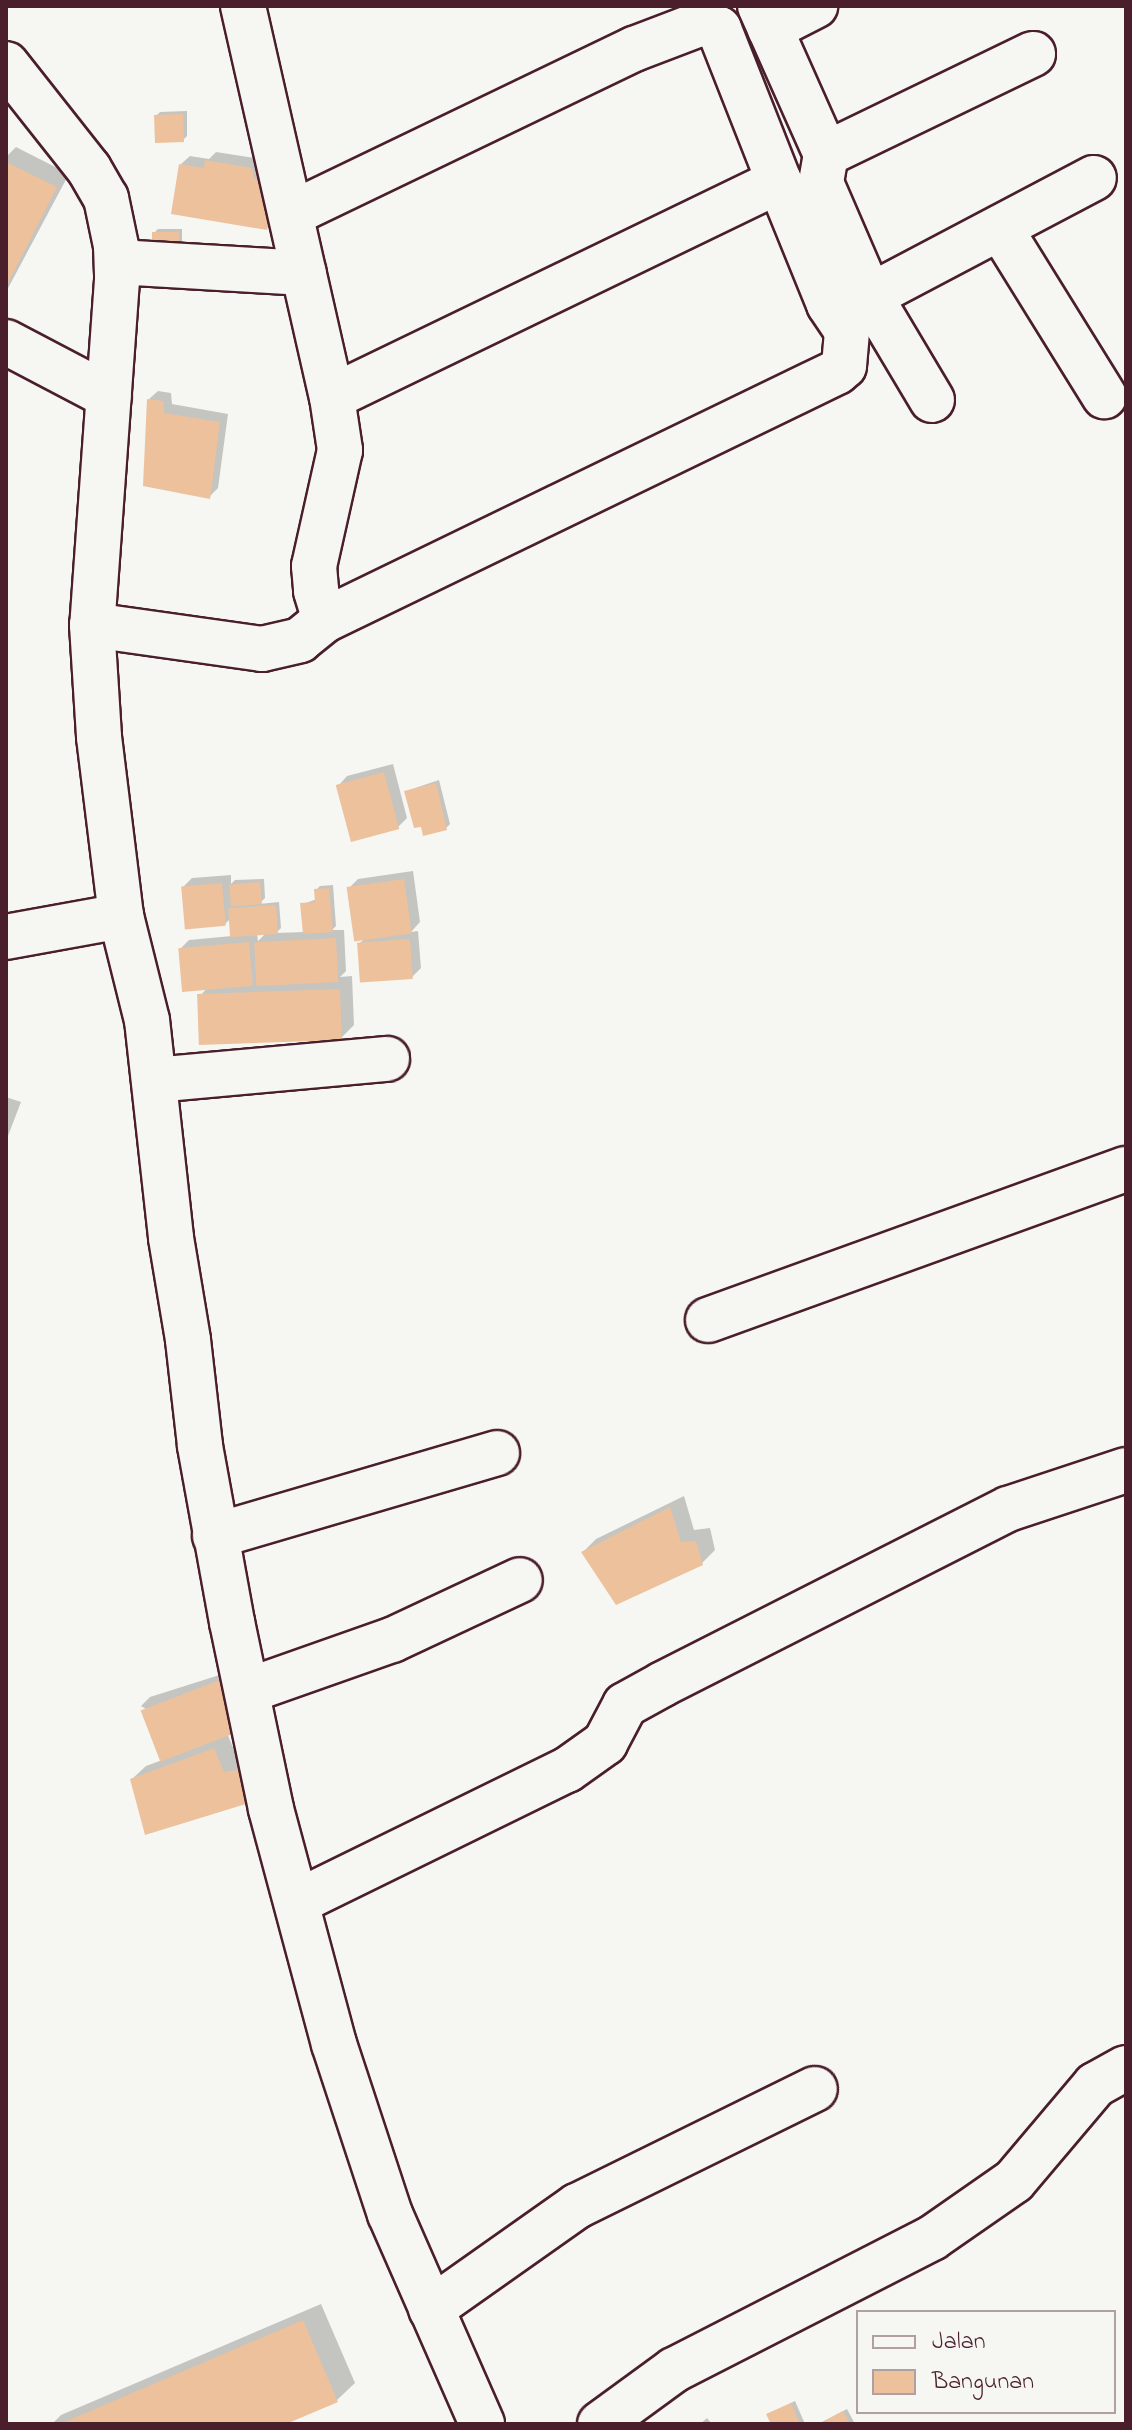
<!DOCTYPE html>
<html>
<head>
<meta charset="utf-8">
<style>
	body { margin:0 }
	#map { position:relative; width:1132px; height:2430px; overflow:hidden; background:#f6f6f2; font-family:"Indie Flower",sans-serif }
	div>[style] { position:absolute }
	[style*='--x'] { left:calc(var(--x)*1px); top:calc(var(--y)*1px); width:calc(var(--w)*1px); rotate:calc(var(--a)*1deg) }
	.shadow>* { inset:0; background:#0003 }
	.building>* { inset:0; background:#edc19c; transform-origin:0 0 }
	.roads { filter:drop-shadow(2px 0 #4a1f2b) drop-shadow(-2px 0 #4a1f2b) drop-shadow(0 2px #4a1f2b) drop-shadow(0 -2px #4a1f2b) }
	.minor>* { height:44px; margin:-22px; padding:0 22px; transform-origin:22px; border-radius:22px; background:#f6f6f2 }
	span { translate:-50% -50%; white-space:nowrap; text-align:center; line-height:1.15; -webkit-text-stroke:6px #f6f6f2; paint-order:stroke }
	.frame { position:absolute; inset:0; border:8px solid #4a1f2b; pointer-events:none }
	.legend { position:absolute; left:856px; top:2310px; width:260px; height:104px; box-sizing:border-box; background:#f6f6f2; border:2px solid #b1a0a2; margin:0; padding:10px 14px; list-style:none; font-size:24px; color:#4a1f2b }
	.legend li { display:flex; align-items:center; gap:16px; height:40px }
	.legend b { width:40px; border:2px solid #b1a0a2 }
</style>
</head>
<body>
<div id="map">
	<div class="shadow">
		<i style="clip-path:polygon(187px 111px,187px 136px,183px 140px,156px 116px,160px 112px)"></i>
		<i style="clip-path:polygon(16px 147px,69px 174px,6px 292px,6px 157px)"></i>
		<i style="clip-path:polygon(216px 152px,260px 159px,276px 219px,267px 228px,181px 164px,190px 156px,209px 159px)"></i>
		<i style="clip-path:polygon(158px 229px,182px 229px,182px 248px,154px 233px)"></i>
		<i style="clip-path:polygon(158px 391px,171px 393px,172px 404px,228px 414px,218px 488px,210px 496px,149px 399px)"></i>
		<i style="clip-path:polygon(393px 764px,407px 818px,398px 827px,339px 785px,347px 776px)"></i>
		<i style="clip-path:polygon(439px 780px,450px 824px,446px 828px,406px 791px)"></i>
		<i style="clip-path:polygon(413px 871px,420px 922px,411px 932px,418px 931px,421px 968px,412px 977px,359px 944px,365px 938px,349px 888px,358px 879px)"></i>
		<i style="clip-path:polygon(evenodd,231px 875px,231px 884px,235px 880px,264px 879px,265px 898px,259px 904px,279px 902px,281px 928px,276px 933px,304px 932px,303px 904px,317px 899px,316px 890px,320px 886px,333px 885px,336px 926px,332px 930px,344px 930px,346px 971px,340px 977px,352px 976px,354px 1025px,341px 1038px,199px 997px,208px 987px,180px 949px,189px 940px,232px 936px,231px 918px,225px 924px,183px 887px,192px 878px,231px 875px,267px 932px,258px 941px,257px 933px,267px 932px)"></i>
		<i style="clip-path:polygon(6px 1097px,21px 1102px,6px 1141px)"></i>
		<i style="clip-path:polygon(684px 1496px,694px 1530px,710px 1528px,715px 1550px,701px 1564px,583px 1552px,596px 1539px)"></i>
		<i style="clip-path:polygon(229px 1672px,227px 1733px,238px 1760px,256px 1757px,262px 1788px,132px 1779px,146px 1766px,203px 1745px,141px 1706px,150px 1697px)"></i>
		<i style="clip-path:polygon(321px 2304px,355px 2383px,337px 2400px,281px 2424px,52px 2424px,61px 2415px)"></i>
		<i style="clip-path:polygon(795px 2401px,805px 2424px,773px 2424px,768px 2414px)"></i>
		<i style="clip-path:polygon(847px 2409px,855px 2424px,820px 2424px,822px 2422px)"></i>
		<i style="clip-path:polygon(707px 2418px,712px 2424px,700px 2424px)"></i>
	</div>
	<div class="building">
		<i style="left:183px;top:114px;width:28px;height:29px;rotate:88deg"></i>
		<i style="clip-path:polygon(205px 160px,252px 168px,254px 178px,275px 182px,267px 230px,171px 214px,179px 164px,204px 168px)"></i>
		<i style="clip-path:polygon(6px 162px,57px 187px,6px 287px)"></i>
		<i style="left:152px;top:232px;width:27px;height:23px"></i>
		<i style="clip-path:polygon(147px 399px,163px 401px,164px 413px,220px 422px,210px 499px,143px 486px)"></i>
		<i style="left:384px;top:772px;width:59px;height:50px;rotate:75deg"></i>
		<i style="clip-path:polygon(436px 783px,447px 830px,423px 836px,421px 827px,414px 828px,404px 791px)"></i>
		<i style="left:404px;top:879px;width:55px;height:58px;rotate:82deg"></i>
		<i style="left:260px;top:882px;width:22px;height:31px;rotate:85deg"></i>
		<i style="left:222px;top:883px;width:43px;height:41px;rotate:85deg"></i>
		<i style="clip-path:polygon(329px 888px,333px 932px,303px 934px,300px 903px,315px 902px,314px 889px)"></i>
		<i style="left:276px;top:905px;width:29px;height:48px;rotate:86deg"></i>
		<i style="left:336px;top:938px;width:44px;height:82px;rotate:87deg"></i>
		<i style="left:410px;top:939px;width:40px;height:53px;rotate:86deg"></i>
		<i style="left:249px;top:942px;width:44px;height:71px;rotate:85deg"></i>
		<i style="left:340px;top:989px;width:51px;height:143px;rotate:88deg"></i>
		<i style="clip-path:polygon(670px 1507px,681px 1542px,696px 1541px,703px 1565px,616px 1605px,581px 1552px)"></i>
		<i style="left:220px;top:1680px;width:55px;height:85px;rotate:69deg"></i>
		<i style="clip-path:polygon(214px 1748px,224px 1772px,243px 1769px,249px 1803px,145px 1835px,130px 1779px)"></i>
		<i style="clip-path:polygon(303px 2320px,338px 2402px,286px 2424px,60px 2424px)"></i>
		<i style="clip-path:polygon(791px 2403px,800px 2424px,771px 2424px,766px 2414px)"></i>
		<i style="clip-path:polygon(843px 2411px,850px 2424px,819px 2424px)"></i>
	</div>
	<div class="roads">
		<div class="minor">
			<i style="--x:243;--y:6;--w:401;--a:77.2"></i>
			<i style="--x:332;--y:397;--w:54;--a:81.4"></i>
			<i style="--x:340;--y:450;--w:119;--a:102.6"></i>
			<i style="--x:314;--y:566;--w:25;--a:85"></i>
			<i style="--x:316;--y:591;--w:30;--a:73"></i>
			<i style="--x:760;--y:6;--w:162;--a:66"></i>
			<i style="--x:826;--y:154;--w:29;--a:100"></i>
			<i style="--x:821;--y:183;--w:123;--a:66.6"></i>
			<i style="--x:870;--y:296;--w:121;--a:59.2"></i>
			<i style="--x:770;--y:29;--w:51;--a:-27.1"></i>
			<i style="--x:6;--y:64;--w:134;--a:51.7"></i>
			<i style="--x:89;--y:169;--w:34;--a:60"></i>
			<i style="--x:106;--y:198;--w:49;--a:78.2"></i>
			<i style="--x:116;--y:246;--w:34;--a:88"></i>
			<i style="--x:117;--y:280;--w:346;--a:94.1"></i>
			<i style="--x:92;--y:625;--w:112;--a:86.4"></i>
			<i style="--x:99;--y:737;--w:180;--a:83"></i>
			<i style="--x:121;--y:916;--w:107;--a:76"></i>
			<i style="--x:147;--y:1020;--w:219;--a:83.7"></i>
			<i style="--x:171;--y:1238;--w:103;--a:80.5"></i>
			<i style="--x:188;--y:1340;--w:107;--a:83.5"></i>
			<i style="--x:200;--y:1446;--w:179;--a:79.7"></i>
			<i style="--x:232;--y:1622;--w:191;--a:78.2"></i>
			<i style="--x:271;--y:1809;--w:243;--a:75"></i>
			<i style="--x:334;--y:2044;--w:179;--a:71.8"></i>
			<i style="--x:390;--y:2214;--w:229;--a:66.3"></i>
			<i style="--x:826;--y:154;--w:230;--a:-25.8"></i>
			<i style="--x:291;--y:214;--w:381;--a:-25.7"></i>
			<i style="--x:634;--y:49;--w:73;--a:-20.9"></i>
			<i style="--x:702;--y:23;--w:18;--a:19"></i>
			<i style="--x:719;--y:29;--w:163;--a:68.5"></i>
			<i style="--x:1000;--y:228;--w:198;--a:58.2"></i>
			<i style="--x:118;--y:262;--w:186;--a:3.4"></i>
			<i style="--x:870;--y:296;--w:253;--a:-27.8"></i>
			<i style="--x:6;--y:342;--w:116;--a:27.7"></i>
			<i style="--x:92;--y:625;--w:172;--a:8"></i>
			<i style="--x:262;--y:649;--w:39;--a:-13"></i>
			<i style="--x:300;--y:640;--w:32;--a:-39"></i>
			<i style="--x:325;--y:620;--w:569;--a:-25.84"></i>
			<i style="--x:837;--y:372;--w:9;--a:-41"></i>
			<i style="--x:844;--y:366;--w:35;--a:-85"></i>
			<i style="--x:847;--y:331;--w:32;--a:-124"></i>
			<i style="--x:829;--y:304;--w:133;--a:-112.1"></i>
			<i style="--x:779;--y:181;--w:496;--a:154.2"></i>
			<i style="--x:6;--y:937;--w:117;--a:-10.3"></i>
			<i style="--x:154;--y:1080;--w:234;--a:-5.2"></i>
			<i style="--x:708;--y:1320;--w:444;--a:-19.9"></i>
			<i style="--x:215;--y:1536;--w:294;--a:-16.4"></i>
			<i style="--x:247;--y:1691;--w:154;--a:-19.4"></i>
			<i style="--x:392;--y:1640;--w:141;--a:-25.1"></i>
			<i style="--x:297;--y:1902;--w:301;--a:-26.1"></i>
			<i style="--x:567;--y:1770;--w:47;--a:-35.4"></i>
			<i style="--x:605;--y:1743;--w:43;--a:-62.2"></i>
			<i style="--x:625;--y:1705;--w:43;--a:-28.9"></i>
			<i style="--x:663;--y:1684;--w:387;--a:-26.9"></i>
			<i style="--x:1008;--y:1509;--w:124;--a:-18.3"></i>
			<i style="--x:431;--y:2309;--w:179;--a:-35.2"></i>
			<i style="--x:577;--y:2206;--w:265;--a:-26.2"></i>
			<i style="--x:600;--y:2424;--w:92;--a:-36.1"></i>
			<i style="--x:674;--y:2370;--w:290;--a:-27.1"></i>
			<i style="--x:932;--y:2238;--w:100;--a:-34.8"></i>
			<i style="--x:1014;--y:2181;--w:126;--a:-49.8"></i>
			<i style="--x:1095;--y:2085;--w:35;--a:-29"></i>
		</div>
	</div>
	<div class="frame"></div>
	<ul class="legend">
	<li><b style="height:10px;background:#f6f6f2"></b>Jalan</li>
	<li><b style="height:22px;background:#edc19c"></b>Bangunan</li>
	</ul>
</div>
</body>
</html>
